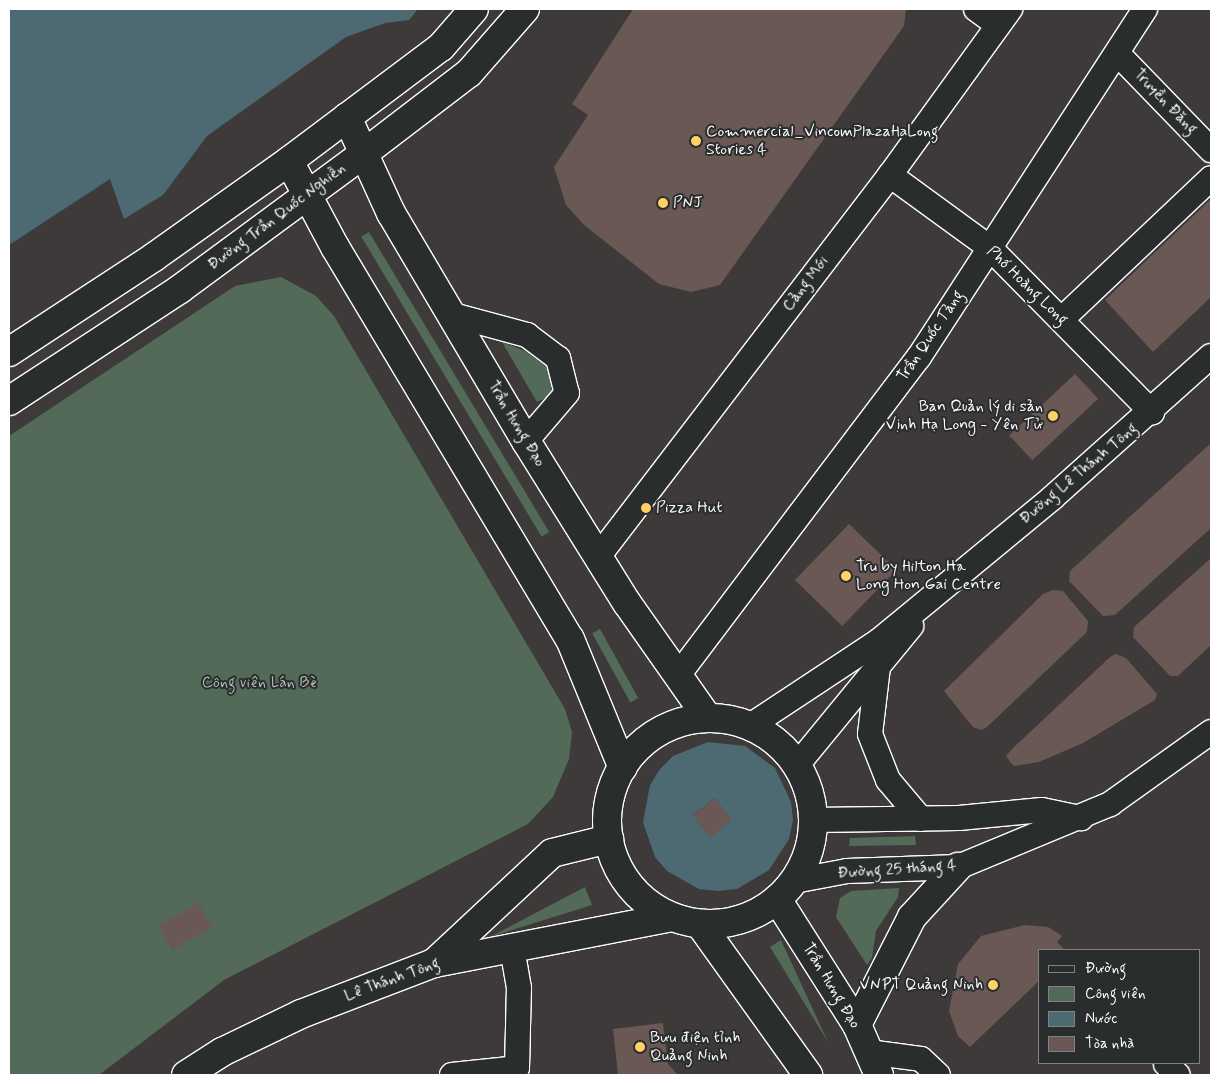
<!DOCTYPE html>
<html>
<head>
<meta charset="utf-8">
<style>
	body { margin:0 }
	#map { position:relative; width:1220px; height:1084px; overflow:hidden; background:#3d3a39; font-family:Mynerve,sans-serif }
	div>[style] { position:absolute }
	[style*='--x'] { left:calc(var(--x)*1px); top:calc(var(--y)*1px); width:calc(var(--w)*1px); rotate:calc(var(--a)*1deg) }
	.green>* { inset:0; background:#526a57; transform-origin:0 0 }
	.water>* { inset:0; background:#4d6a72 }
	.building>* { inset:0; background:#6a5854; transform-origin:0 0 }
	.roads { filter:drop-shadow(1px 0 #fff) drop-shadow(-1px 0 #fff) drop-shadow(0 1px #fff) drop-shadow(0 -1px #fff) }
	.minor>* { height:24px; margin:-12px; padding:0 12px; transform-origin:12px; border-radius:12px; background:#2a2d2e }
	.major>* { height:28px; margin:-14px; padding:0 14px; transform-origin:14px; border-radius:14px; background:#2a2d2e }
	.major>.ring { margin:-14px; padding:0; box-sizing:content-box; background:none; border:28px solid #2a2d2e; border-radius:50% }
	.dots>* { width:14px; height:14px; translate:-50% -50%; box-sizing:border-box; border:2px solid #2a2d2e; border-radius:50% }
	span { translate:-50% -50%; white-space:nowrap; text-align:center; line-height:1.15; -webkit-text-stroke:4px #2a2d2e; paint-order:stroke }
	.street-label { font-size:16px; color:#fff }
	.poi-label { font-size:16px; color:#fff }
	.left { translate:0 -50%; text-align:left }
	.right { translate:-100% -50%; text-align:right }
	.park-label { font-size:16px; color:#b1bcb3 }
	.frame { position:absolute; inset:0; border:10px solid #fff; pointer-events:none }
	.legend { position:absolute; left:1038px; top:949px; width:162px; height:115px; box-sizing:border-box; background:#2a2d2e; border:1px solid #7f8182; margin:0; padding:6px 9px; list-style:none; font-size:15px; color:#fff }
	.legend li { display:flex; align-items:center; gap:10px; height:25px }
	.legend b { width:25px; border:1px solid #7f8182 }
</style>
</head>
<body>
<div id="map">
	<div class="green">
		<i style="left:369px;top:232px;width:350px;height:9px;rotate:59deg"></i>
		<i style="clip-path:polygon(281px 277px,316px 296px,334px 316px,565px 709px,572px 732px,569px 759px,553px 797px,528px 824px,224px 980px,99px 1075px,9px 1075px,9px 436px,235px 286px)"></i>
		<i style="clip-path:polygon(502px 342px,525px 351px,547px 367px,553px 395px,537px 402px)"></i>
		<i style="left:600px;top:629px;width:79px;height:9px;rotate:61deg"></i>
		<i style="clip-path:polygon(915px 836px,916px 845px,849px 846px,850px 838px)"></i>
		<i style="clip-path:polygon(585px 887px,592px 905px,490px 937px)"></i>
		<i style="clip-path:polygon(899px 888px,898px 897px,876px 931px,872px 958px,867px 965px,836px 917px,840px 898px,851px 891px)"></i>
		<i style="clip-path:polygon(781px 940px,828px 1042px,770px 947px)"></i>
	</div>
	<div class="water">
		<i style="clip-path:polygon(9px 9px,418px 9px,409px 20px,385px 23px,346px 37px,207px 136px,163px 195px,124px 219px,110px 179px,9px 245px)"></i>
		<i style="clip-path:polygon(evenodd,708px 742px,745px 746px,775px 768px,791px 802px,793px 820px,789px 839px,769px 870px,737px 889px,718px 891px,699px 889px,667px 871px,655px 857px,643px 822px,650px 785px,660px 769px,673px 756px,708px 742px,715px 798px,731px 820px,710px 837px,693px 815px,715px 798px)"></i>
	</div>
	<div class="building">
		<i style="clip-path:polygon(633px 9px,906px 9px,904px 26px,720px 285px,691px 292px,659px 284px,584px 225px,566px 205px,554px 167px,588px 115px,572px 104px)"></i>
		<i style="clip-path:polygon(1211px 199px,1211px 297px,1153px 352px,1105px 300px)"></i>
		<i style="left:1075px;top:374px;width:34px;height:90px;rotate:47deg"></i>
		<i style="clip-path:polygon(1211px 443px,1211px 528px,1115px 615px,1103px 616px,1069px 581px,1070px 571px)"></i>
		<i style="left:849px;top:524px;width:66px;height:78px;rotate:44deg"></i>
		<i style="clip-path:polygon(1211px 558px,1211px 645px,1178px 676px,1170px 676px,1133px 637px,1134px 627px)"></i>
		<i style="clip-path:polygon(1053px 590px,1063px 591px,1088px 621px,1087px 632px,987px 727px,981px 730px,973px 727px,944px 691px,1043px 594px)"></i>
		<i style="clip-path:polygon(1116px 654px,1126px 658px,1157px 694px,1155px 700px,1083px 743px,1039px 762px,1014px 766px,1011px 763px,1006px 756px,1014px 747px,1110px 657px)"></i>
		<i style="left:715px;top:798px;width:28px;height:28px;rotate:52deg"></i>
		<i style="left:198px;top:903px;width:28px;height:46px;rotate:60deg"></i>
		<i style="clip-path:polygon(1025px 925px,1048px 927px,1059px 934px,1062px 936px,1057px 942px,1065px 950px,1039px 950px,1039px 981px,970px 1047px,958px 1036px,949px 1011px,958px 964px,981px 936px)"></i>
		<i style="clip-path:polygon(663px 1023px,668px 1064px,678px 1075px,618px 1075px,613px 1029px)"></i>
	</div>
	<div class="roads">
		<div class="minor">
			<i style="--x:976;--y:9;--w:27;--a:36"></i>
			<i style="--x:1118;--y:54;--w:134;--a:45.9"></i>
			<i style="--x:890;--y:175;--w:124;--a:36.1"></i>
			<i style="--x:990;--y:248;--w:231;--a:45.4"></i>
			<i style="--x:453;--y:315;--w:77;--a:15.1"></i>
			<i style="--x:527;--y:335;--w:39;--a:37"></i>
			<i style="--x:558;--y:358;--w:36;--a:76"></i>
			<i style="--x:567;--y:393;--w:63;--a:130.5"></i>
			<i style="--x:1062;--y:319;--w:205;--a:-43.4"></i>
			<i style="--x:598;--y:557;--w:481;--a:-52.6"></i>
			<i style="--x:890;--y:175;--w:205;--a:-54.1"></i>
			<i style="--x:878;--y:667;--w:67;--a:96.8"></i>
			<i style="--x:870;--y:734;--w:49;--a:68.6"></i>
			<i style="--x:888;--y:780;--w:51;--a:49.8"></i>
			<i style="--x:679;--y:674;--w:398;--a:-52.9"></i>
			<i style="--x:919;--y:357;--w:415;--a:-57"></i>
			<i style="--x:750;--y:726;--w:156;--a:-33.5"></i>
			<i style="--x:880;--y:640;--w:223;--a:-39.5"></i>
			<i style="--x:1052;--y:498;--w:213;--a:-41.8"></i>
			<i style="--x:797;--y:765;--w:180;--a:-50.6"></i>
			<i style="--x:813;--y:820;--w:146;--a:-0.8"></i>
			<i style="--x:959;--y:818;--w:83;--a:-5.5"></i>
			<i style="--x:1042;--y:810;--w:40;--a:12"></i>
			<i style="--x:794;--y:881;--w:54;--a:-10.7"></i>
			<i style="--x:847;--y:871;--w:111;--a:-2.1"></i>
			<i style="--x:958;--y:867;--w:165;--a:-22.5"></i>
			<i style="--x:1110;--y:804;--w:124;--a:-35.5"></i>
			<i style="--x:868;--y:1052;--w:53;--a:7.5"></i>
			<i style="--x:921;--y:1059;--w:23;--a:43"></i>
			<i style="--x:1166;--y:1064;--w:16;--a:43"></i>
			<i style="--x:452;--y:1075;--w:65;--a:-6.1"></i>
			<i style="--x:517;--y:1068;--w:80;--a:-88.6"></i>
			<i style="--x:519;--y:988;--w:41;--a:-99.9"></i>
		</div>
		<div class="major">
			<i style="--x:347;--y:117;--w:106;--a:65.4"></i>
			<i style="--x:391;--y:213;--w:265;--a:59.4"></i>
			<i style="--x:526;--y:441;--w:191;--a:58.1"></i>
			<i style="--x:627;--y:603;--w:139;--a:54.9"></i>
			<i style="--x:289;--y:161;--w:98;--a:61.9"></i>
			<i style="--x:335;--y:247;--w:457;--a:59.1"></i>
			<i style="--x:570;--y:639;--w:139;--a:67.7"></i>
			<i style="--x:9;--y:352;--w:173;--a:-33.2"></i>
			<i style="--x:154;--y:257;--w:166;--a:-35.4"></i>
			<i style="--x:289;--y:161;--w:190;--a:-36.9"></i>
			<i style="--x:441;--y:47;--w:50;--a:-49"></i>
			<i style="--x:9;--y:401;--w:204;--a:-33.2"></i>
			<i style="--x:180;--y:289;--w:227;--a:-36.4"></i>
			<i style="--x:363;--y:154;--w:133;--a:-37.4"></i>
			<i style="--x:469;--y:73;--w:85;--a:-48.8"></i>
			<i class="ring" style="left:607px;top:718px;width:178px;height:178px"></i>
			<i style="--x:777;--y:899;--w:149;--a:57.6"></i>
			<i style="--x:857;--y:1025;--w:55;--a:66.3"></i>
			<i style="--x:700;--y:924;--w:186;--a:54.4"></i>
			<i style="--x:434;--y:963;--w:161;--a:-43"></i>
			<i style="--x:552;--y:853;--w:59;--a:-13.8"></i>
			<i style="--x:857;--y:1025;--w:121;--a:-63"></i>
			<i style="--x:912;--y:917;--w:68;--a:-47.4"></i>
			<i style="--x:186;--y:1075;--w:43;--a:-32.6"></i>
			<i style="--x:222;--y:1052;--w:88;--a:-25.7"></i>
			<i style="--x:301;--y:1014;--w:142;--a:-21"></i>
			<i style="--x:434;--y:963;--w:242;--a:-10.9"></i>
		</div>
	</div>
	<div class="dots">
		<i style="left:696px;top:141px;background:#ffd166"></i>
		<i style="left:663px;top:203px;background:#ffd166"></i>
		<i style="left:1053px;top:416px;background:#ffd166"></i>
		<i style="left:646px;top:508px;background:#ffd166"></i>
		<i style="left:846px;top:576px;background:#ffd166"></i>
		<i style="left:993px;top:985px;background:#ffd166"></i>
		<i style="left:640px;top:1047px;background:#ffd166"></i>
	</div>
	<div class="street-label">
		<span style="left:1165px;top:102px;rotate:46deg">Truyền Đăng</span>
		<span style="left:277px;top:217px;rotate:-37deg">Đường Trần Quốc Nghiễn</span>
		<span style="left:806px;top:284px;rotate:-53deg">Cảng Mới</span>
		<span style="left:1027px;top:286px;rotate:44deg">Phố Hoàng Long</span>
		<span style="left:931px;top:336px;rotate:-56deg">Trần Quốc Tảng</span>
		<span style="left:516px;top:424px;rotate:59deg">Trần Hưng Đạo</span>
		<span style="left:1079px;top:474px;rotate:-40deg">Đường Lê Thánh Tông</span>
		<span style="left:897px;top:870px;rotate:-4deg">Đường 25 tháng 4</span>
		<span style="left:392px;top:980px;rotate:-20deg">Lê Thánh Tông</span>
		<span style="left:831px;top:986px;rotate:59deg">Trần Hưng Đạo</span>
	</div>
	<div class="poi-label">
		<span class="left" style="left:706px;top:141px">Commercial_VincomPlazaHaLong<br>Stories 4</span>
		<span class="left" style="left:673px;top:203px">PNJ</span>
		<span class="right" style="left:1043px;top:416px">Ban Quản lý di sản<br>Vịnh Hạ Long - Yên Tử</span>
		<span class="left" style="left:656px;top:508px">Pizza Hut</span>
		<span class="left" style="left:856px;top:576px">Tru by Hilton Ha<br>Long Hon Gai Centre</span>
		<span class="right" style="left:983px;top:985px">VNPT Quảng Ninh</span>
		<span class="left" style="left:650px;top:1047px">Bưu điện tỉnh<br>Quảng Ninh</span>
	</div>
	<div class="park-label">
		<span style="left:259px;top:683px">Công viên Lán Bè</span>
	</div>
	<div class="frame"></div>
	<ul class="legend">
	<li><b style="height:6px;background:#2a2d2e"></b>Đường</li>
	<li><b style="height:14px;background:#526a57"></b>Công viên</li>
	<li><b style="height:14px;background:#4d6a72"></b>Nước</li>
	<li><b style="height:14px;background:#6a5854"></b>Tòa nhà</li>
	</ul>
</div>
</body>
</html>
